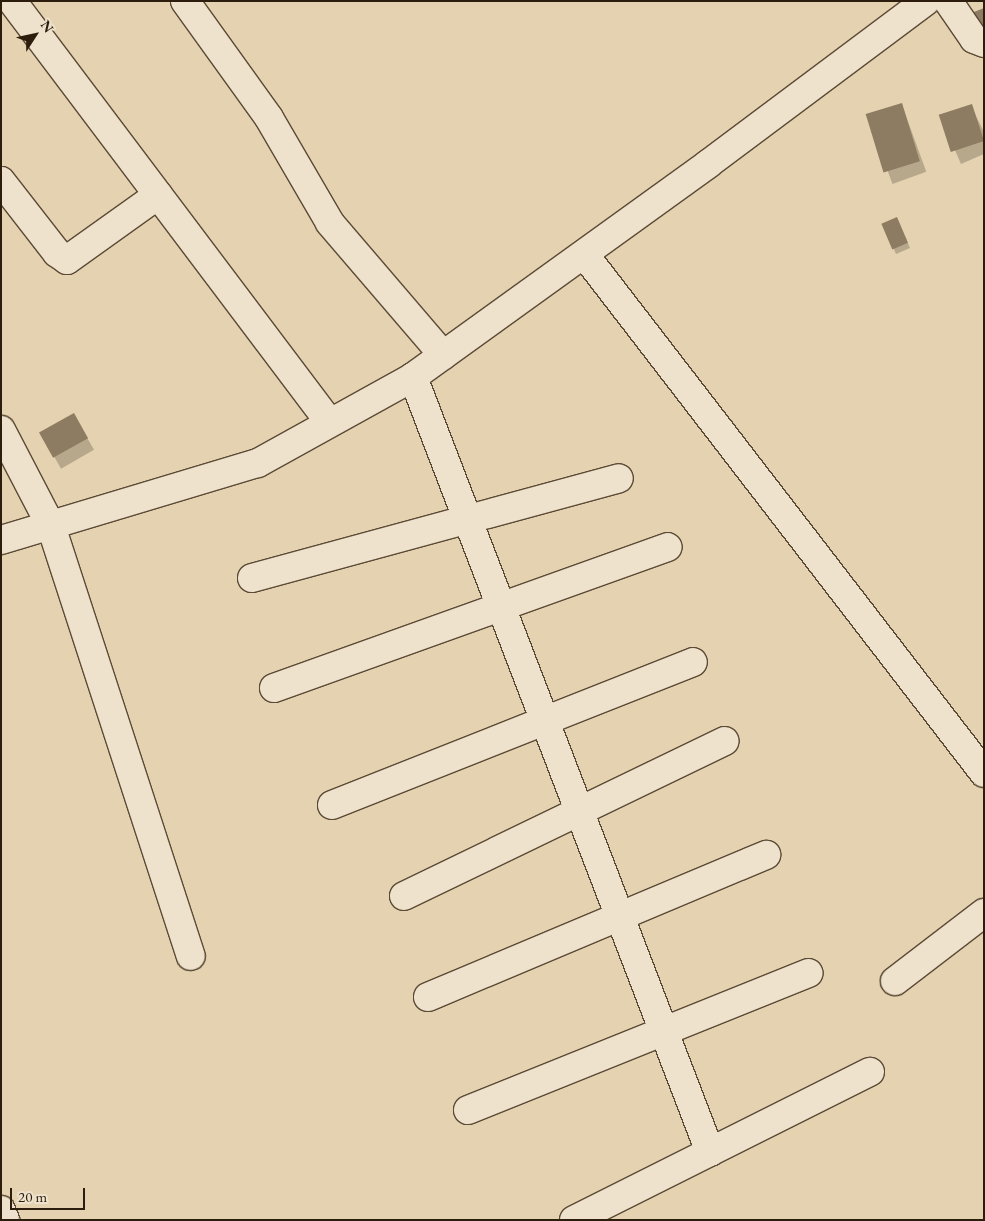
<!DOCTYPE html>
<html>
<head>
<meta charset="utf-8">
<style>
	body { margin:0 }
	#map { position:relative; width:985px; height:1221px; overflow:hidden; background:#e5d2b0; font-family:"EB Garamond",serif }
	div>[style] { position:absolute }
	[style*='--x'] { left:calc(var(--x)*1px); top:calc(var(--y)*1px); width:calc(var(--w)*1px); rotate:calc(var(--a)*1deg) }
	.shadow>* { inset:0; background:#0003; transform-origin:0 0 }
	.building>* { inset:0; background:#8d7b62; transform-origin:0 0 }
	.roads { filter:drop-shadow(1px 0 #5b4a36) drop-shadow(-1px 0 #5b4a36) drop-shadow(0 1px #5b4a36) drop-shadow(0 -1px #5b4a36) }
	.minor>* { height:28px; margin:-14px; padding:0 14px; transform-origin:14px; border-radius:14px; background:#eee2cc }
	span { translate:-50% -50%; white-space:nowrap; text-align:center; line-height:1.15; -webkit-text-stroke:4px #eee2cc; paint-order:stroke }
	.frame { position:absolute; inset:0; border:2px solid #2d1d0d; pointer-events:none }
	.north { position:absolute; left:10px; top:10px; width:50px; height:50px; -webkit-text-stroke:4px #eee2cc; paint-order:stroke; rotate:55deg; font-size:14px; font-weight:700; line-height:20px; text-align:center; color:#2d1d0d }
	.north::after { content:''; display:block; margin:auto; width:18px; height:22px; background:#2d1d0d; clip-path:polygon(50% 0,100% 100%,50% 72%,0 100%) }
	.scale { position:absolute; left:10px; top:1188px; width:75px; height:22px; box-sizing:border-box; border:2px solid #2d1d0d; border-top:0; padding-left:6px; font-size:15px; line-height:18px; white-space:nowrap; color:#2d1d0d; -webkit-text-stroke:4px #eee2cc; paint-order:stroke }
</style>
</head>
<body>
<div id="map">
	<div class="shadow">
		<i style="left:902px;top:105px;width:71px;height:36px;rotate:70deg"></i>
		<i style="clip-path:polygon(971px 106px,984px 132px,984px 154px,961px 164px,941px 118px)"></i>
		<i style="clip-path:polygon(899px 223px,910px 248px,896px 254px,883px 224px)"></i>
		<i style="left:74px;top:415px;width:40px;height:38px;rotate:60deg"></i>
	</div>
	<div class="building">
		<i style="clip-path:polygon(984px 8px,984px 32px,969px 14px)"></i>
		<i style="left:902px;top:103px;width:61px;height:38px;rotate:73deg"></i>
		<i style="left:972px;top:104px;width:39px;height:35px;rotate:72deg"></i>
		<i style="left:897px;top:217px;width:28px;height:17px;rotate:67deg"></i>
		<i style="left:74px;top:413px;width:29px;height:40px;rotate:61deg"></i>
	</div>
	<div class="roads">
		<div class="minor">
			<i style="--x:12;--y:1;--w:528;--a:53"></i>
			<i style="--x:185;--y:1;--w:144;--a:54.3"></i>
			<i style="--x:269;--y:118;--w:121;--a:59.8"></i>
			<i style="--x:330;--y:223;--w:174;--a:49.4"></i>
			<i style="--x:948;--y:1;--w:46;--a:55.6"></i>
			<i style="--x:974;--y:39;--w:11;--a:22"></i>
			<i style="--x:1;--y:181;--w:91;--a:52.1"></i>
			<i style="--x:57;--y:253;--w:12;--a:35"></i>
			<i style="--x:67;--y:260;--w:112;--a:-35.5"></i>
			<i style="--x:584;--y:254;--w:655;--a:52.38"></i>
			<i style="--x:413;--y:377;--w:830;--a:69.03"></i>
			<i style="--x:1;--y:430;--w:108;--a:62.5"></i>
			<i style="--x:51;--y:526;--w:452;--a:72"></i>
			<i style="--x:1;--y:540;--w:268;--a:-16.7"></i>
			<i style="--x:258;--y:463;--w:177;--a:-29"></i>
			<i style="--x:413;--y:377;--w:364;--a:-35.8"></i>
			<i style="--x:708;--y:164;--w:272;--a:-36.8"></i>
			<i style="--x:252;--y:578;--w:380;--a:-15.2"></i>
			<i style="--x:274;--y:688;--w:418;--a:-19.7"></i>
			<i style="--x:332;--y:805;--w:388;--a:-21.6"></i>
			<i style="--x:404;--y:896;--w:356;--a:-25.8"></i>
			<i style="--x:895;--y:981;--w:112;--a:-37.4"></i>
			<i style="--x:428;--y:997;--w:367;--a:-22.8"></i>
			<i style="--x:468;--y:1110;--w:367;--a:-21.9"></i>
			<i style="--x:1;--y:1210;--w:11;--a:68"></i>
			<i style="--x:574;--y:1220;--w:331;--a:-26.6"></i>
		</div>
	</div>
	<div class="frame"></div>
	<div class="north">N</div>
	<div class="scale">20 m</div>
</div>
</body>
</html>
